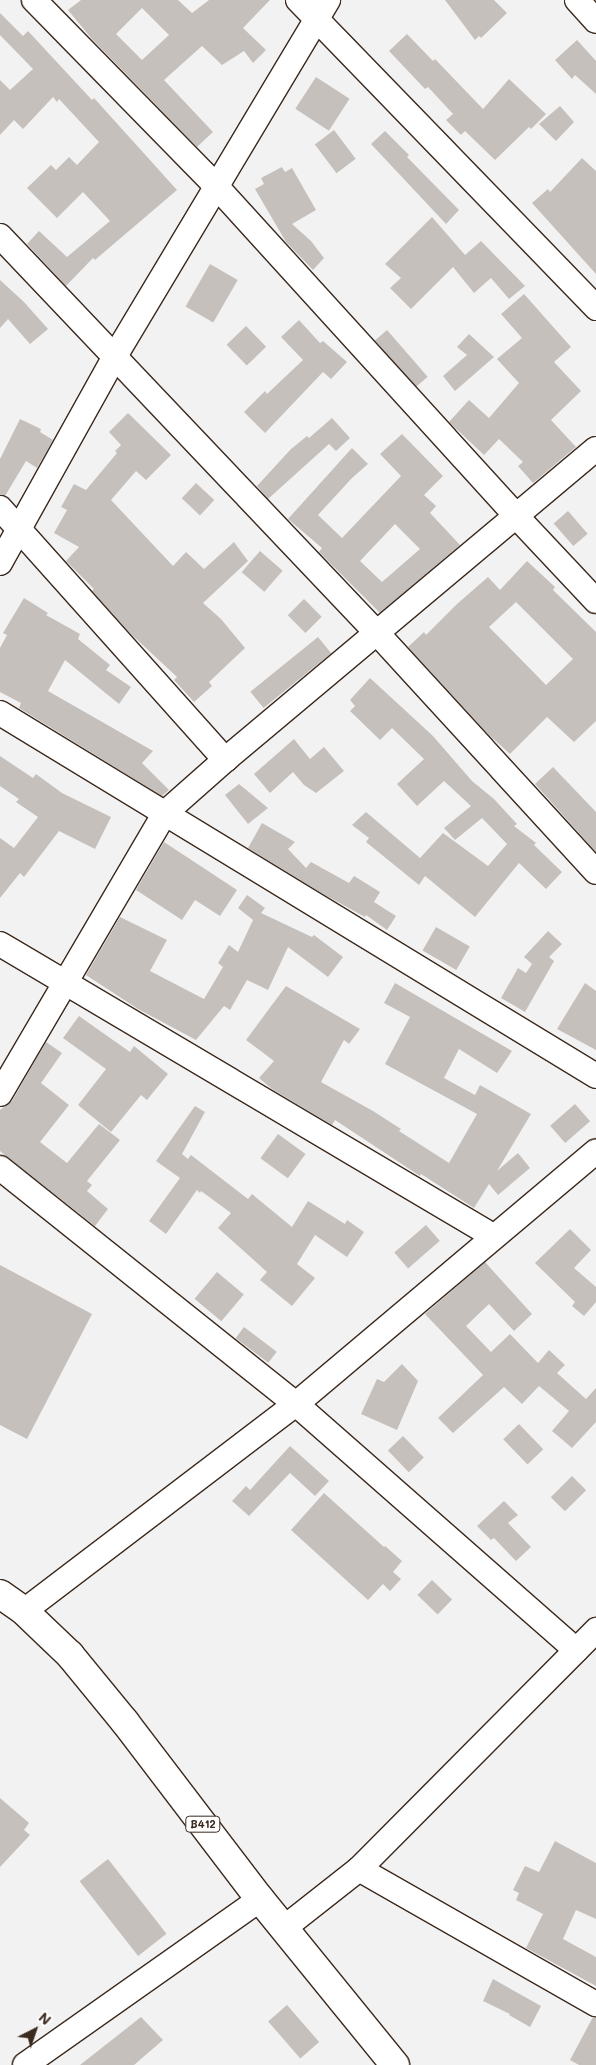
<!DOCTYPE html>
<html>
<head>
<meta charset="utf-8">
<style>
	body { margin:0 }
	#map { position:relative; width:596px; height:2065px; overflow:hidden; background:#f3f2f2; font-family:Mali,sans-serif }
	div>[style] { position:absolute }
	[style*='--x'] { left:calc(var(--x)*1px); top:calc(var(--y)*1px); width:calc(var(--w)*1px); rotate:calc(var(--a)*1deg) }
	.building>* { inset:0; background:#c6c0bd; transform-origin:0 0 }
	.roads { filter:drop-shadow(1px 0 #3b2a1e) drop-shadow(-1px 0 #3b2a1e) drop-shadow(0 1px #3b2a1e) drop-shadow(0 -1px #3b2a1e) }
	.street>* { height:24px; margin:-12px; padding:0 12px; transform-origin:12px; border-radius:12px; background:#fff }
	.primary>* { height:28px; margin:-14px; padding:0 14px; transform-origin:14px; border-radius:14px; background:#fff }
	span { translate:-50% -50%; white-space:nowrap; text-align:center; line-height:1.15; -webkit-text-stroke:4px #fff; paint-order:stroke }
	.shield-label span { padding:1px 4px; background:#fff; border:1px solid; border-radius:4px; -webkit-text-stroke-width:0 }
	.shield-label { font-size:11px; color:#3b2a1e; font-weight:700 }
	.north { position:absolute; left:10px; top:2005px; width:50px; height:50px; -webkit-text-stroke:4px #fff; paint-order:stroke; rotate:41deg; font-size:14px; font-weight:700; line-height:20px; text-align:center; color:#3b2a1e }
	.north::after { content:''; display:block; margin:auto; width:18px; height:22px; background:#3b2a1e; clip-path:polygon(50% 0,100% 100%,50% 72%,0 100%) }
</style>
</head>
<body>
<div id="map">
	<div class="building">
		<i style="clip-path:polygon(evenodd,81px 0,178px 0,192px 13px,209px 0,270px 0,243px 28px,266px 50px,253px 63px,244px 51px,222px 65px,202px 46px,164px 80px,213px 132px,197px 147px,91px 38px,68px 10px,81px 0,142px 8px,169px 35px,142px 60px,116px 34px,142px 8px)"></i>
		<i style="clip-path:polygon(445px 0,494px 0,507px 13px,481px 38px,479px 36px,475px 40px)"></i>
		<i style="clip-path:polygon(0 13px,23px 36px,28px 31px,92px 100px,94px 98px,177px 190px,95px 260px,93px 258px,66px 286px,27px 244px,39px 231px,67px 257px,110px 221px,83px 192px,57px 218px,27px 188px,51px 165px,56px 170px,69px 157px,77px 165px,99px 142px,59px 99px,57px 102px,53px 97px,23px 129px,14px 120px,0 135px,0 80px,10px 90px,33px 69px,0 35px)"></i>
		<i style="clip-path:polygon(407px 34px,433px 61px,435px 59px,483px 109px,509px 79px,546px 114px,531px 129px,529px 127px,495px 160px,465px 131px,461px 135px,446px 120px,453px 114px,428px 87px,425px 89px,389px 51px)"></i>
		<i style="clip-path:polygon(577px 40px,596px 61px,596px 94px,575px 75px,572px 79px,555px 60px)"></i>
		<i style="left:316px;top:77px;width:40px;height:38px;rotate:33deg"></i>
		<i style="clip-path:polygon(560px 106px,574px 122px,556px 141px,539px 124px)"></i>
		<i style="left:334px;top:130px;width:36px;height:24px;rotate:53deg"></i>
		<i style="clip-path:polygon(385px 131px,409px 155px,407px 157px,459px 210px,446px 224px,371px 144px)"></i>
		<i style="clip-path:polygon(582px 158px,596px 171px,596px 274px,532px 203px,548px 189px,550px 192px)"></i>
		<i style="clip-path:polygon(282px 167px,285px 172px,292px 168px,316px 210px,292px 224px,311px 241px,324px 258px,313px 270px,286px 242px,255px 189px,264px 184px,261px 178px)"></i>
		<i style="clip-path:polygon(432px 217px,465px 255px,481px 241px,525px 286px,509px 299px,491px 278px,474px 293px,453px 267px,411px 309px,390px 288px,401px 278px,385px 264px)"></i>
		<i style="left:210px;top:264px;width:32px;height:49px;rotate:30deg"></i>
		<i style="clip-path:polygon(0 280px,24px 302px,48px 329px,30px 344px,8px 319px,0 328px)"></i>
		<i style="clip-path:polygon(524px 294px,571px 347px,554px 362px,581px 391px,551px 420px,576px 447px,533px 483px,518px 466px,523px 462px,499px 439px,484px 455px,449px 422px,469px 400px,489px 418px,519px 383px,497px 359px,522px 338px,501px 314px)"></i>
		<i style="clip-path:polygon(299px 320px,320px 343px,323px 341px,347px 362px,331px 379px,323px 372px,265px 433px,244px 412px,265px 391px,267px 394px,303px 360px,281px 337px)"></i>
		<i style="left:246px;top:326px;width:29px;height:27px;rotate:46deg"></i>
		<i style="left:387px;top:330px;width:62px;height:16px;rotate:49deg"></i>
		<i style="clip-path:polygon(469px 334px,494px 357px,455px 391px,443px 376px,467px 355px,457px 347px)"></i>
		<i style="clip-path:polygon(128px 413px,171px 455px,146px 480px,136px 471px,111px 500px,173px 566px,186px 552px,204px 569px,234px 542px,248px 561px,203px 603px,221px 619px,245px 648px,209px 682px,212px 686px,194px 702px,174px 680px,177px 677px,131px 634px,92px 591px,94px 589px,66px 561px,79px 547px,54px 533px,67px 510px,61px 507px,74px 484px,86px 490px,117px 453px,115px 451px,121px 445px,109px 432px)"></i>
		<i style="clip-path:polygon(332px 418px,350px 438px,336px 451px,329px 444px,268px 499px,257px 486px,291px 449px,307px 436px,309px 438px)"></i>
		<i style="clip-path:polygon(20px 419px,41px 429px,40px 432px,53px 440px,37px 468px,26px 461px,5px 496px,0 495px,0 459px)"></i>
		<i style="clip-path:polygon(evenodd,402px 434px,443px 476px,424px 495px,436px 506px,430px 513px,460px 545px,380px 613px,319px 552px,322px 548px,288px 519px,352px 448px,368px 464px,352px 478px,318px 515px,342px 538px,401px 476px,380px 454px,402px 434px,395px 524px,420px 549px,382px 582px,360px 561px,395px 524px)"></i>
		<i style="left:196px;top:483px;width:25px;height:21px;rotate:43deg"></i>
		<i style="left:568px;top:511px;width:30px;height:19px;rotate:49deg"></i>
		<i style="left:260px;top:551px;width:30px;height:28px;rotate:41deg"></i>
		<i style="clip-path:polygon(evenodd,527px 561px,555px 587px,553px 590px,596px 632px,596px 721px,574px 742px,547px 717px,510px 754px,489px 735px,408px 647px,424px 632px,426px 635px,457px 604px,488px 577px,500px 590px,527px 561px,516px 602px,573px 659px,546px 685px,489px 627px,516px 602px)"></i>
		<i style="clip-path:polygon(24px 598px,48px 613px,46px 615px,80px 634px,78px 639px,110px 665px,106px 670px,131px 687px,119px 704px,65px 660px,48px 691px,153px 751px,142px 763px,169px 790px,162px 796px,19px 708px,21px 703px,0 692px,0 648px,7px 635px,3px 633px)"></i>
		<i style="left:304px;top:599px;width:25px;height:23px;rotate:45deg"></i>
		<i style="left:318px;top:637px;width:21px;height:87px;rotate:51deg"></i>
		<i style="clip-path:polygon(370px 678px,433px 736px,472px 781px,494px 799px,517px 824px,514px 826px,536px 843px,534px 845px,562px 872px,546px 889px,519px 863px,475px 917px,425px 876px,419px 885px,366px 842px,369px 838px,352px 825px,366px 812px,420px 858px,443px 833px,488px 866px,507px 844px,482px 818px,455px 840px,444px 828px,471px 806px,444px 781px,417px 806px,397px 784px,424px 759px,392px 728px,380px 740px,350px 711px,355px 706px,350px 700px)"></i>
		<i style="clip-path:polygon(294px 739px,310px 759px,324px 747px,344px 771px,316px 793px,304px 785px,293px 772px,270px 793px,254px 774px)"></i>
		<i style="clip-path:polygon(0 756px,33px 778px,36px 774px,62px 793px,111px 817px,95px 849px,59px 831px,24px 877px,20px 873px,0 898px,0 838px,14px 848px,38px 817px,16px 802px,19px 799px,0 786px)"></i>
		<i style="clip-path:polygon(553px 767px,596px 812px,596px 852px,535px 784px)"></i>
		<i style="clip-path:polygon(239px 784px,268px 808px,248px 824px,225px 795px)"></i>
		<i style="clip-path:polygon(262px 823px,295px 842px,288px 849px,306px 868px,311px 862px,349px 883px,354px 876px,380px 892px,374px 902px,396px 916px,387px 930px,366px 915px,365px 917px,325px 895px,248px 848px)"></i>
		<i style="clip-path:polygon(164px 842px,237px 890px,220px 916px,195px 900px,182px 920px,136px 890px)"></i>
		<i style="clip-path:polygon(247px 895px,265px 908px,261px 913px,312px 937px,314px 935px,343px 957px,328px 977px,288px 947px,268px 990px,247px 980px,230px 1010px,224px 1006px,196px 1040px,138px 1009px,86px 975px,120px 917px,167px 940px,150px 971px,204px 999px,223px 967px,218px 963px,229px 945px,238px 952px,253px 920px,238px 908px)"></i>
		<i style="left:436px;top:927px;width:39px;height:27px;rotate:30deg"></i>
		<i style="clip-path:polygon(548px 931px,562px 944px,549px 957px,554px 961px,525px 1012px,501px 998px,518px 968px,526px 973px,532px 964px,524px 957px)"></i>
		<i style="clip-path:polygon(395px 983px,512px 1051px,497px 1073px,459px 1049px,444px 1078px,475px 1095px,480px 1085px,531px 1114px,497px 1171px,518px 1153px,530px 1168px,498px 1195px,489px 1184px,474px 1208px,421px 1174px,420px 1176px,335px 1120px,332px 1125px,272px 1089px,259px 1078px,274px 1061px,246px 1040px,286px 986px,360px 1029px,349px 1044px,344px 1040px,321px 1082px,373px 1111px,401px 1129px,399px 1131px,449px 1163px,477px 1114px,385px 1064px,410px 1017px,384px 1003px)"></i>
		<i style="clip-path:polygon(585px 983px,596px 991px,596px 1050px,557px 1029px)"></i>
		<i style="clip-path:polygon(79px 1016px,130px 1052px,134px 1046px,168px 1074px,147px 1100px,141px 1095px,111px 1132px,78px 1105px,106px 1069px,63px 1038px)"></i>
		<i style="clip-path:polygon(46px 1042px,62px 1053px,41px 1083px,69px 1105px,40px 1142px,67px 1163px,99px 1124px,120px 1140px,87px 1181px,92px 1185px,87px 1191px,108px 1209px,95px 1226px,0 1151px,0 1110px,12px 1101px)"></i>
		<i style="left:575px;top:1104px;width:23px;height:33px;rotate:49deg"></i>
		<i style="clip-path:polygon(195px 1106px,205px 1112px,182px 1154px,188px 1159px,191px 1155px,248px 1199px,252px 1194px,292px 1227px,308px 1201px,345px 1224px,347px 1220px,364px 1232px,347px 1257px,315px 1235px,297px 1264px,315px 1278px,292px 1306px,260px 1280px,267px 1272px,218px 1228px,231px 1213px,201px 1191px,200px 1193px,197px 1190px,166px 1234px,149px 1221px,180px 1178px,156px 1161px)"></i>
		<i style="left:278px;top:1134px;width:34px;height:30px;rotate:36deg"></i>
		<i style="left:426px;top:1225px;width:21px;height:42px;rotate:49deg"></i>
		<i style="clip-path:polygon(570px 1229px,591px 1250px,574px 1268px,596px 1287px,596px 1302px,584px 1316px,572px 1306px,575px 1302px,535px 1263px)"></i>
		<i style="clip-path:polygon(485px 1262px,532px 1314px,514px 1331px,489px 1304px,466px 1326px,491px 1352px,510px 1334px,538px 1363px,549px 1350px,565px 1365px,557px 1373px,586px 1399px,596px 1388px,596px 1422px,572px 1448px,552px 1431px,569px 1411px,539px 1386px,522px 1404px,504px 1387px,453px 1433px,438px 1418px,483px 1375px,425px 1314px)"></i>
		<i style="clip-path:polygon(0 1265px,92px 1314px,27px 1439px,0 1425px)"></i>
		<i style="left:217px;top:1272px;width:35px;height:35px;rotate:40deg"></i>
		<i style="left:244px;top:1327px;width:41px;height:14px;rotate:37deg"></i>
		<i style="clip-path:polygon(402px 1364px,418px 1381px,397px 1430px,361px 1414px,377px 1379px,384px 1382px)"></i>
		<i style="left:519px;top:1424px;width:35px;height:22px;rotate:46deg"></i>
		<i style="left:403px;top:1436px;width:30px;height:21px;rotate:46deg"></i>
		<i style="clip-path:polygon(290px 1446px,329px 1481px,315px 1496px,290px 1473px,249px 1516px,232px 1501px,246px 1486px,250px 1490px)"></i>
		<i style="left:572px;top:1476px;width:20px;height:30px;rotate:45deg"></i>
		<i style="clip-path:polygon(324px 1493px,384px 1547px,385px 1546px,402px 1561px,393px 1572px,401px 1579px,390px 1591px,383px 1584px,368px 1600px,291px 1530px)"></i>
		<i style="clip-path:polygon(504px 1501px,518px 1515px,508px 1523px,531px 1547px,516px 1561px,494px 1538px,491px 1540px,477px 1526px)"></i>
		<i style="left:432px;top:1580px;width:28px;height:21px;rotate:44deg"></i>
		<i style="clip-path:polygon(0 1798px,29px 1823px,24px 1830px,30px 1835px,0 1867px)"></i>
		<i style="clip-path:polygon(555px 1841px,596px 1863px,596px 1919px,576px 1910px,563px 1939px,596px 1957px,596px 1986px,526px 1948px,543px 1914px,516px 1900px,519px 1893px,513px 1890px,525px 1866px,539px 1872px)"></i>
		<i style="left:108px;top:1859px;width:95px;height:36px;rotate:52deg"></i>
		<i style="clip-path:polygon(493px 1979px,541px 2006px,530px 2027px,509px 2015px,510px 2014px,483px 2001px)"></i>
		<i style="left:287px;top:2005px;width:49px;height:25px;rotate:49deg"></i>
		<i style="clip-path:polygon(141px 2017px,163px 2040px,134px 2065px,80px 2065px)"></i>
		<i style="clip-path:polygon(593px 2017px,596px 2018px,596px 2065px,579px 2065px,570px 2060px)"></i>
	</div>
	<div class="roads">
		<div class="street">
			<i style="--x:34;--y:0;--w:262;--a:45.6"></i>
			<i style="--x:217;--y:187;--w:446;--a:47.7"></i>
			<i style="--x:517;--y:517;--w:115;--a:46.8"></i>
			<i style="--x:298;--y:0;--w:429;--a:45.9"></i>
			<i style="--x:577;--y:0;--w:28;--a:48"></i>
			<i style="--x:0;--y:236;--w:547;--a:46.48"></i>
			<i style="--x:377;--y:633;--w:324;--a:47.5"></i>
			<i style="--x:0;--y:508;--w:338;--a:48.2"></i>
			<i style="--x:0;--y:563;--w:237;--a:-60.9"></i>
			<i style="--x:115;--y:356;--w:415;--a:-59.1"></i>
			<i style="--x:0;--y:713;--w:698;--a:31.34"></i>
			<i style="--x:0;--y:944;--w:573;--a:30.64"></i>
			<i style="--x:0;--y:1094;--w:326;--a:-59.6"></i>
			<i style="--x:165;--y:813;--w:80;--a:-41.5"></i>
			<i style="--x:225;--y:760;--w:484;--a:-40"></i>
			<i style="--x:0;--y:1168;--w:379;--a:38.6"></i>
			<i style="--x:296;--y:1404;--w:373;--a:41.3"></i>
			<i style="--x:24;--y:1611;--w:342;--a:-37.3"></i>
			<i style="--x:296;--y:1404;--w:392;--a:-40.1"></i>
			<i style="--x:359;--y:1869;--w:273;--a:29.7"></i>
			<i style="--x:284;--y:1928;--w:95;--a:-38.2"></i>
			<i style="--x:359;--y:1869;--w:337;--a:-45.2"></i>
			<i style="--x:25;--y:2065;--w:288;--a:-35.2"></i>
		</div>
		<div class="primary">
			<i style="--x:0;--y:1594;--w:29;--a:35"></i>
			<i style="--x:24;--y:1611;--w:64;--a:43.7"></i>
			<i style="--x:70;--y:1655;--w:87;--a:50.6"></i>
			<i style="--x:125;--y:1722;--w:223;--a:52.7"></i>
			<i style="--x:260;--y:1899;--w:214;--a:50.9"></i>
		</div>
	</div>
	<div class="shield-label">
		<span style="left:203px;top:1824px">B412</span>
	</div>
	<div class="north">N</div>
</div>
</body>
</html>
